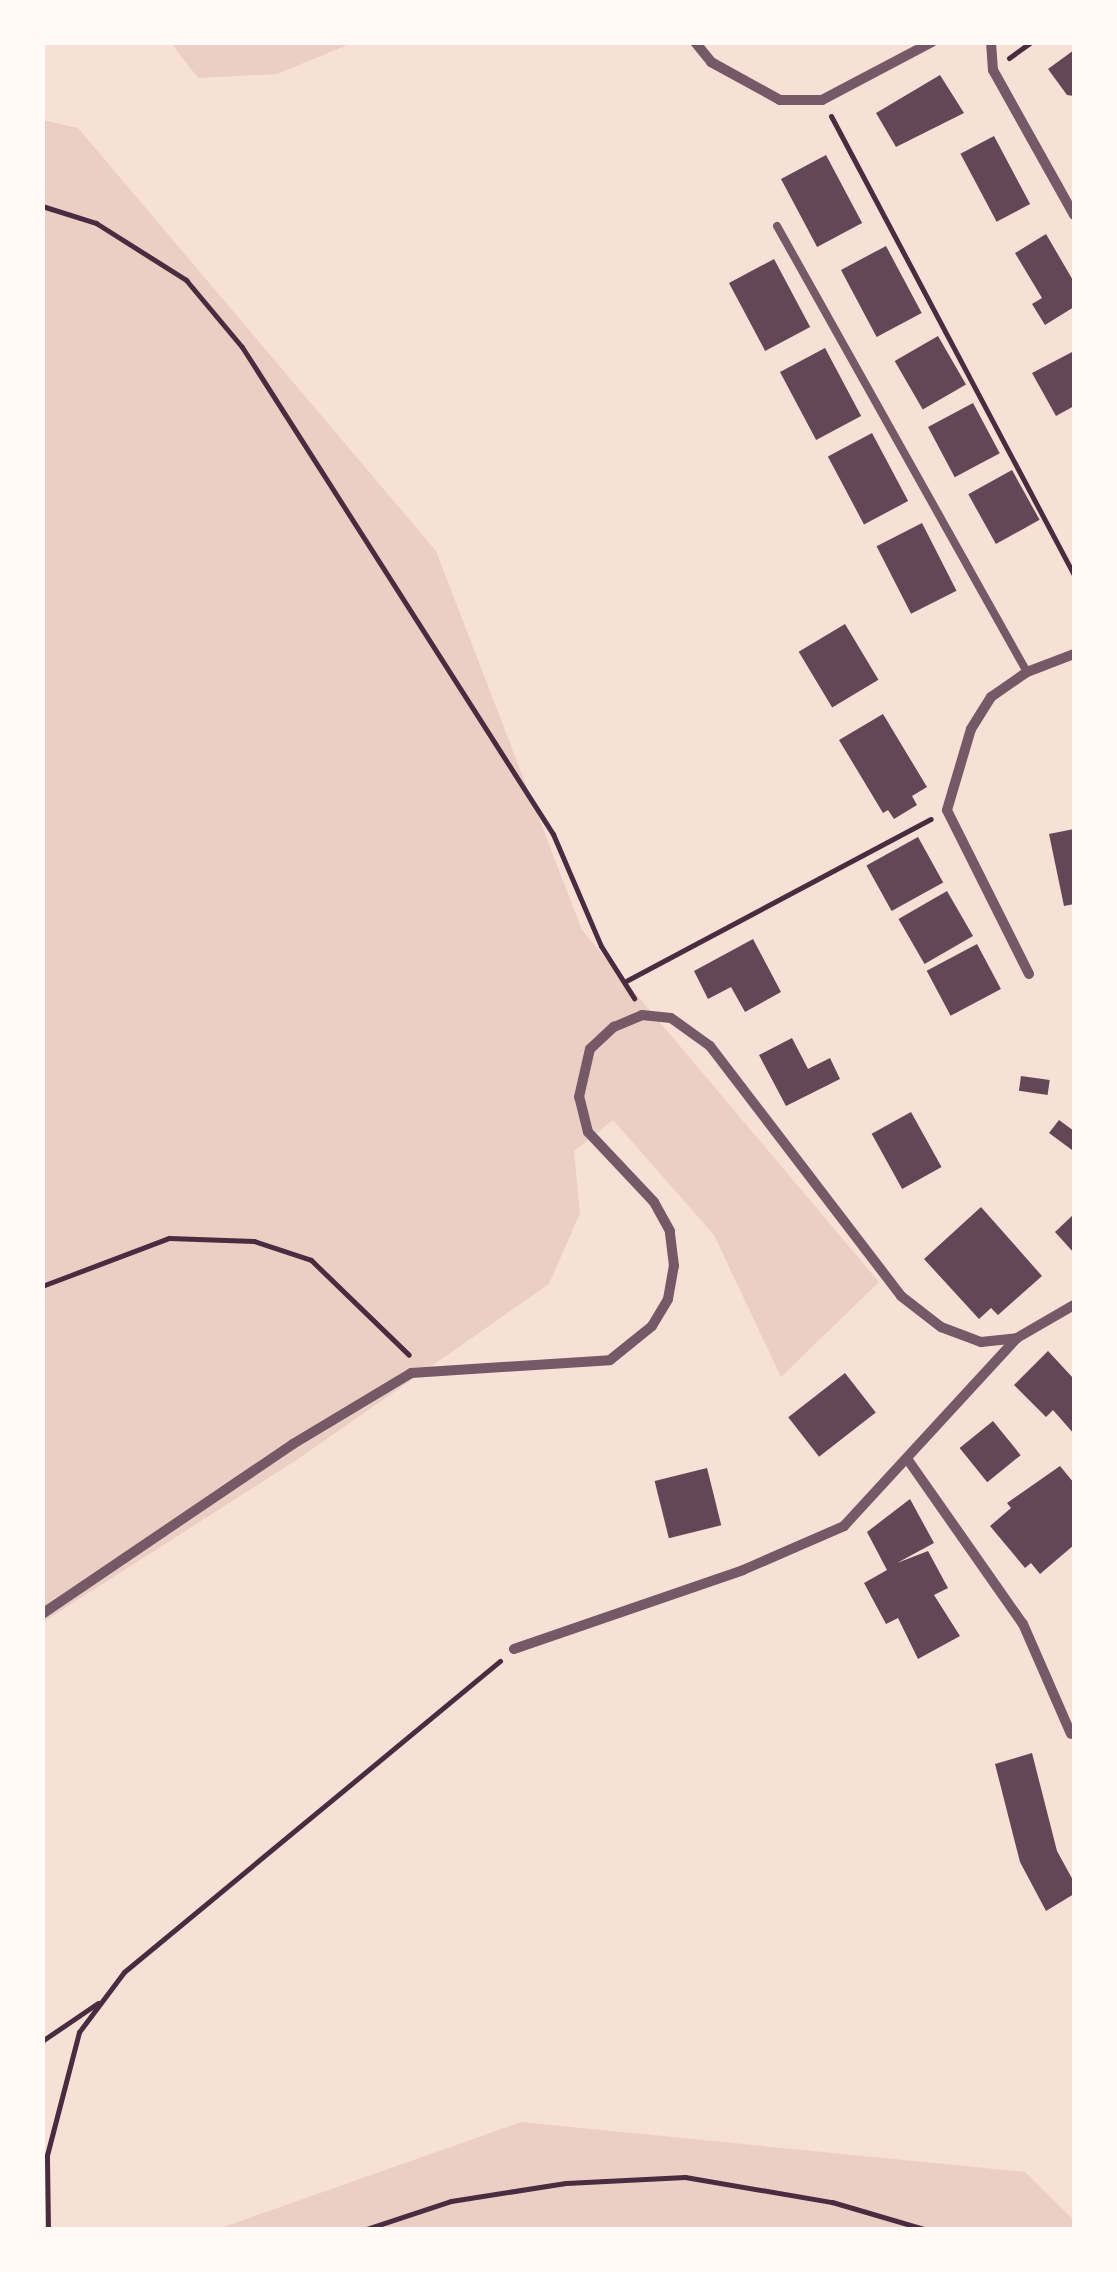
<!DOCTYPE html>
<html>
<head>
<meta charset="utf-8">
<style>
	body { margin:0 }
	#map { position:relative; width:1117px; height:2272px; overflow:hidden; background:#f7e1d7; font-family:"Open Sans",sans-serif }
	div>[style] { position:absolute }
	[style*='--x'] { left:calc(var(--x)*1px); top:calc(var(--y)*1px); width:calc(var(--w)*1px); rotate:calc(var(--a)*1deg) }
	.green>* { inset:0; background:#ebcfc5 }
	.building>* { inset:0; background:#644757; transform-origin:0 0 }
	.path>* { height:5px; margin:-2.5px; padding:0 2.5px; transform-origin:2.5px; border-radius:2.5px; background:#4a2c40 }
	.service>* { height:8px; margin:-4px; padding:0 4px; transform-origin:4px; border-radius:4px; background:#755966 }
	.minor>* { height:10px; margin:-5px; padding:0 5px; transform-origin:5px; border-radius:5px; background:#755966 }
	span { translate:-50% -50%; white-space:nowrap; text-align:center; line-height:1.15; -webkit-text-stroke:9px #fffaf5; paint-order:stroke }
	.frame { position:absolute; inset:0; border:45px solid #fffaf5; pointer-events:none }
</style>
</head>
<body>
<div id="map">
	<div class="green">
		<i style="clip-path:polygon(171px 43px,352px 43px,277px 74px,198px 78px)"></i>
		<i style="clip-path:polygon(43px 120px,78px 128px,436px 551px,582px 930px,879px 1282px,781px 1377px,714px 1235px,613px 1120px,574px 1151px,580px 1213px,549px 1284px,298px 1459px,43px 1622px)"></i>
		<i style="clip-path:polygon(521px 2122px,1025px 2172px,1074px 2220px,1074px 2230px,215px 2230px)"></i>
	</div>
	<div class="building">
		<i style="clip-path:polygon(1074px 50px,1074px 96px,1067px 95px,1048px 69px)"></i>
		<i style="clip-path:polygon(940px 75px,964px 113px,896px 147px,876px 113px)"></i>
		<i style="left:994px;top:136px;width:77px;height:38px;rotate:62deg"></i>
		<i style="left:826px;top:155px;width:77px;height:51px;rotate:62deg"></i>
		<i style="clip-path:polygon(1046px 234px,1074px 282px,1074px 307px,1045px 325px,1032px 304px,1042px 298px,1015px 253px)"></i>
		<i style="left:886px;top:246px;width:76px;height:51px;rotate:62deg"></i>
		<i style="left:774px;top:259px;width:77px;height:51px;rotate:62deg"></i>
		<i style="left:938px;top:336px;width:56px;height:50px;rotate:60deg"></i>
		<i style="left:825px;top:348px;width:77px;height:51px;rotate:62deg"></i>
		<i style="clip-path:polygon(1074px 351px,1074px 406px,1056px 416px,1032px 373px)"></i>
		<i style="left:973px;top:403px;width:57px;height:51px;rotate:62deg"></i>
		<i style="left:872px;top:433px;width:77px;height:50px;rotate:62deg"></i>
		<i style="left:1012px;top:470px;width:57px;height:50px;rotate:61deg"></i>
		<i style="left:922px;top:523px;width:76px;height:51px;rotate:63deg"></i>
		<i style="left:845px;top:624px;width:65px;height:54px;rotate:59deg"></i>
		<i style="clip-path:polygon(883px 714px,927px 787px,912px 796px,917px 805px,894px 819px,888px 810px,883px 813px,839px 740px)"></i>
		<i style="clip-path:polygon(1074px 829px,1074px 904px,1064px 906px,1049px 834px)"></i>
		<i style="left:918px;top:837px;width:52px;height:59px;rotate:61deg"></i>
		<i style="left:947px;top:891px;width:52px;height:56px;rotate:60deg"></i>
		<i style="clip-path:polygon(753px 939px,781px 992px,745px 1012px,731px 987px,708px 999px,694px 971px)"></i>
		<i style="left:977px;top:944px;width:51px;height:57px;rotate:62deg"></i>
		<i style="clip-path:polygon(792px 1038px,808px 1069px,830px 1058px,840px 1079px,786px 1106px,759px 1055px)"></i>
		<i style="left:1021px;top:1076px;width:29px;height:15px;rotate:8deg"></i>
		<i style="left:911px;top:1112px;width:63px;height:45px;rotate:61deg"></i>
		<i style="clip-path:polygon(1059px 1120px,1074px 1131px,1072px 1150px,1049px 1133px)"></i>
		<i style="clip-path:polygon(981px 1207px,1042px 1276px,998px 1315px,991px 1308px,979px 1319px,924px 1259px)"></i>
		<i style="clip-path:polygon(1074px 1214px,1074px 1253px,1055px 1232px)"></i>
		<i style="clip-path:polygon(1048px 1351px,1074px 1379px,1074px 1434px,1053px 1410px,1046px 1417px,1014px 1385px)"></i>
		<i style="left:845px;top:1373px;width:50px;height:72px;rotate:52deg"></i>
		<i style="left:993px;top:1421px;width:44px;height:43px;rotate:51deg"></i>
		<i style="clip-path:polygon(1060px 1466px,1074px 1483px,1074px 1545px,1040px 1574px,1031px 1563px,1025px 1568px,990px 1526px,1011px 1508px,1007px 1503px)"></i>
		<i style="left:707px;top:1468px;width:59px;height:54px;rotate:76deg"></i>
		<i style="clip-path:polygon(910px 1499px,934px 1543px,897px 1563px,928px 1551px,948px 1588px,934px 1595px,960px 1636px,918px 1659px,898px 1618px,886px 1624px,864px 1583px,887px 1570px,867px 1532px)"></i>
		<i style="clip-path:polygon(1032px 1753px,1057px 1851px,1074px 1882px,1074px 1894px,1046px 1911px,1020px 1862px,995px 1764px)"></i>
	</div>
	<div class="path">
		<i style="--x:1009;--y:58;--w:27;--a:-36"></i>
		<i style="--x:831;--y:116;--w:519;--a:62.1"></i>
		<i style="--x:42;--y:206;--w:57;--a:17.5"></i>
		<i style="--x:96;--y:223;--w:107;--a:32.3"></i>
		<i style="--x:186;--y:280;--w:87;--a:50.1"></i>
		<i style="--x:242;--y:347;--w:578;--a:57.44"></i>
		<i style="--x:553;--y:834;--w:122;--a:66.8"></i>
		<i style="--x:601;--y:946;--w:62;--a:57.6"></i>
		<i style="--x:626;--y:981;--w:345;--a:-28"></i>
		<i style="--x:42;--y:1286;--w:136;--a:-20.7"></i>
		<i style="--x:169;--y:1238;--w:85;--a:2"></i>
		<i style="--x:254;--y:1241;--w:60;--a:18.4"></i>
		<i style="--x:311;--y:1260;--w:136;--a:44.1"></i>
		<i style="--x:42;--y:2041;--w:68;--a:-34.2"></i>
		<i style="--x:48;--y:2230;--w:75;--a:-90.8"></i>
		<i style="--x:47;--y:2155;--w:127;--a:-75.4"></i>
		<i style="--x:79;--y:2032;--w:75;--a:-53.1"></i>
		<i style="--x:124;--y:1972;--w:488;--a:-39.6"></i>
		<i style="--x:363;--y:2230;--w:93;--a:-18.2"></i>
		<i style="--x:451;--y:2201;--w:116;--a:-8.9"></i>
		<i style="--x:566;--y:2183;--w:119;--a:-2.9"></i>
		<i style="--x:685;--y:2177;--w:149;--a:9.7"></i>
		<i style="--x:832;--y:2202;--w:99;--a:16.4"></i>
	</div>
	<div class="service">
		<i style="--x:777;--y:226;--w:511;--a:60.73"></i>
	</div>
	<div class="minor">
		<i style="--x:695;--y:42;--w:26;--a:51"></i>
		<i style="--x:711;--y:62;--w:79;--a:28.8"></i>
		<i style="--x:780;--y:100;--w:42;--a:0"></i>
		<i style="--x:822;--y:100;--w:124;--a:-27.8"></i>
		<i style="--x:991;--y:42;--w:28;--a:86"></i>
		<i style="--x:993;--y:70;--w:166;--a:60.8"></i>
		<i style="--x:1029;--y:974;--w:183;--a:-116.6"></i>
		<i style="--x:947;--y:810;--w:84;--a:-73.5"></i>
		<i style="--x:971;--y:729;--w:38;--a:-58"></i>
		<i style="--x:991;--y:697;--w:44;--a:-34.8"></i>
		<i style="--x:1027;--y:672;--w:50;--a:-21"></i>
		<i style="--x:908;--y:1460;--w:200;--a:55"></i>
		<i style="--x:1023;--y:1624;--w:120;--a:66.4"></i>
		<i style="--x:42;--y:1614;--w:303;--a:-34.1"></i>
		<i style="--x:293;--y:1444;--w:138;--a:-31"></i>
		<i style="--x:411;--y:1373;--w:199;--a:-3.7"></i>
		<i style="--x:610;--y:1360;--w:54;--a:-39"></i>
		<i style="--x:652;--y:1326;--w:31;--a:-59"></i>
		<i style="--x:668;--y:1299;--w:34;--a:-80"></i>
		<i style="--x:674;--y:1266;--w:35;--a:-97"></i>
		<i style="--x:670;--y:1231;--w:33;--a:-119"></i>
		<i style="--x:654;--y:1202;--w:96;--a:-133.3"></i>
		<i style="--x:588;--y:1132;--w:36;--a:-104"></i>
		<i style="--x:579;--y:1097;--w:49;--a:-77.1"></i>
		<i style="--x:590;--y:1049;--w:33;--a:-43"></i>
		<i style="--x:614;--y:1027;--w:30;--a:-23"></i>
		<i style="--x:642;--y:1015;--w:29;--a:6"></i>
		<i style="--x:671;--y:1018;--w:48;--a:35.7"></i>
		<i style="--x:710;--y:1046;--w:315;--a:52.6"></i>
		<i style="--x:901;--y:1296;--w:51;--a:37.8"></i>
		<i style="--x:941;--y:1327;--w:43;--a:20.6"></i>
		<i style="--x:981;--y:1342;--w:36;--a:-6"></i>
		<i style="--x:514;--y:1649;--w:242;--a:-19"></i>
		<i style="--x:743;--y:1570;--w:110;--a:-23.5"></i>
		<i style="--x:844;--y:1526;--w:255;--a:-47.4"></i>
		<i style="--x:1017;--y:1338;--w:66;--a:-30.1"></i>
	</div>
	<div class="frame"></div>
</div>
</body>
</html>
